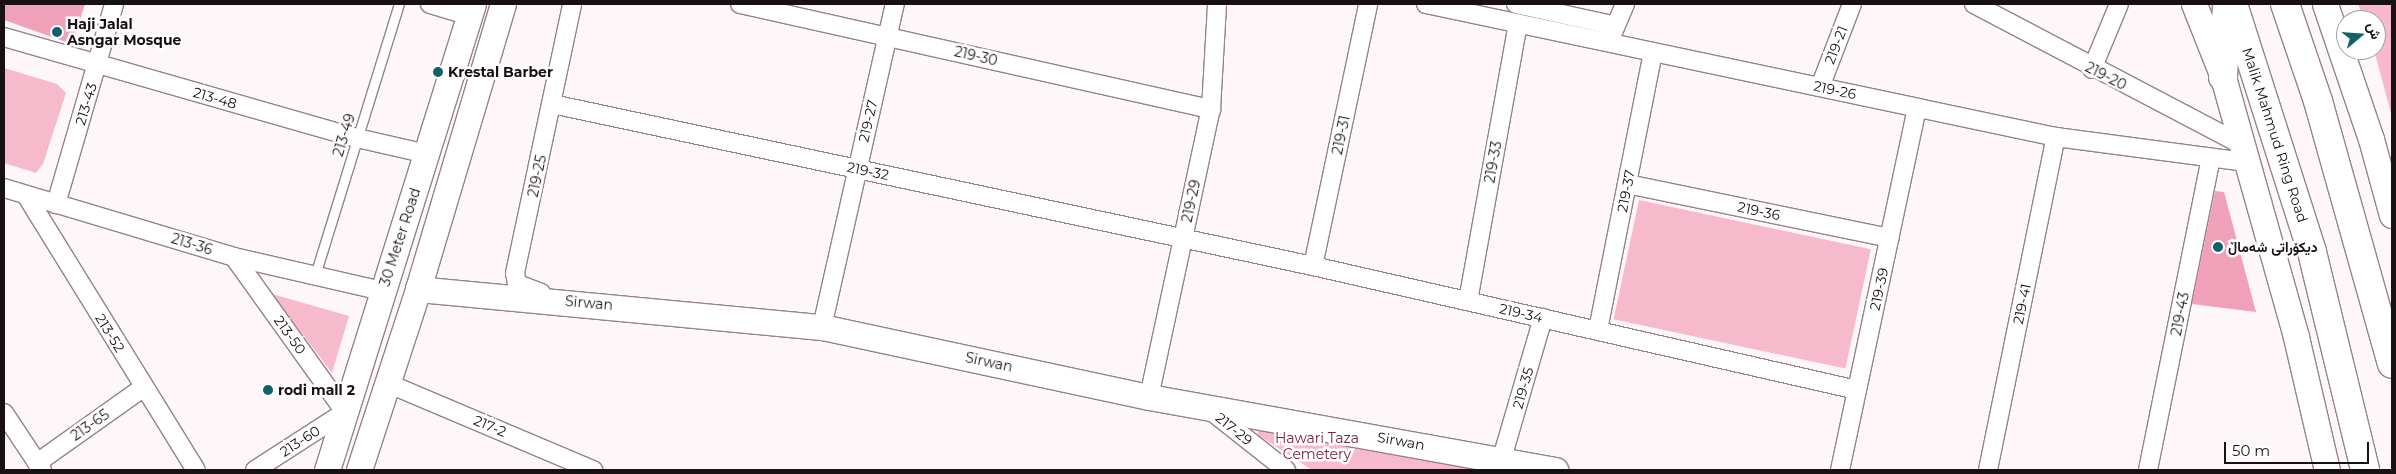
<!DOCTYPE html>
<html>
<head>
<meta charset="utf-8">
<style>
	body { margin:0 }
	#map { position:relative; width:2396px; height:474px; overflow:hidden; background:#fdf7f9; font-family:Montserrat,Vazirmatn,sans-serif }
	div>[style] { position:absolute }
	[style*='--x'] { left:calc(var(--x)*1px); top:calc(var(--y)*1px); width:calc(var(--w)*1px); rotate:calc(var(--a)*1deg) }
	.green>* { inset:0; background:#f7bacc; transform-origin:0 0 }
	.building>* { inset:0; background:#f1a0b9 }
	.roads { filter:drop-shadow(1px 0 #998188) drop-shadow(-1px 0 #998188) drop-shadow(0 1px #998188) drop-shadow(0 -1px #998188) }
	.service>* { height:9px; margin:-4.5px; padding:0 4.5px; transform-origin:4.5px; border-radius:4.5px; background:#fff }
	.minor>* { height:18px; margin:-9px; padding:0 9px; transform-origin:9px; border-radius:9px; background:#fff }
	.secondary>* { height:25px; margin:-12.5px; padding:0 12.5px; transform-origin:12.5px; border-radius:12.5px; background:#fff }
	.trunk>* { height:28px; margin:-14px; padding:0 14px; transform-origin:14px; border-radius:14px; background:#fff }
	.dots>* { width:14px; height:14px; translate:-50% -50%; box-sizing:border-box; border:2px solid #fff; border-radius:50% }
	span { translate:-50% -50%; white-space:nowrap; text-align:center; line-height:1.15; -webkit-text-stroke:5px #fff; paint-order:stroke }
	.poi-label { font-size:14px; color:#181012; font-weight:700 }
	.left { translate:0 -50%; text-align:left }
	.street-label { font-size:14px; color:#181012 }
	.park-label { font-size:14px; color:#7d2047 }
	.frame { position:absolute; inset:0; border:5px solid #181012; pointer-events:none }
	.north { position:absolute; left:2336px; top:10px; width:50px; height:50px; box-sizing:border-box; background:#fff; border:1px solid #a39fa0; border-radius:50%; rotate:72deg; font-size:14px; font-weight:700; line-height:20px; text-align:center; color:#181012 }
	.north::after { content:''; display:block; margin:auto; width:18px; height:22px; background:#11616a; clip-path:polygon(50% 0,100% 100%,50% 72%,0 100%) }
	.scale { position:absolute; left:2224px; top:442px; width:145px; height:22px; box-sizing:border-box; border:2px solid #181012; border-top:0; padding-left:6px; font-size:15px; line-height:18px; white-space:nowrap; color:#181012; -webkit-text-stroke:4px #fff; paint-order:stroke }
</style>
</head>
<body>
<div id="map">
	<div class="green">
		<i style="clip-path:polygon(2358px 4px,2392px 4px,2392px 117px,2374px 50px,2376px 20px,2364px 20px)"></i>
		<i style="clip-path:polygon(4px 68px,57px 84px,66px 93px,43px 164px,36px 173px,4px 163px)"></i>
		<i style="left:1639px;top:200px;width:237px;height:122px;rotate:12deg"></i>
		<i style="clip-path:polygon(272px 294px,349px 316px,332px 373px)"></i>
		<i style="clip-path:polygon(1256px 418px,1554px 470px,1312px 470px,1258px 435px)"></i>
	</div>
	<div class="building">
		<i style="clip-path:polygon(4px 4px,85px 4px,72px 44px,4px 20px)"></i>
		<i style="clip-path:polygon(2215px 191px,2224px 192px,2256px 312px,2192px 304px)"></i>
	</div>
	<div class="roads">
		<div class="service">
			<i style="--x:315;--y:275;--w:284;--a:-72.8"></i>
		</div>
		<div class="minor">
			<i style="--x:430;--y:4;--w:42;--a:16.7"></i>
			<i style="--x:740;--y:4;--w:483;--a:12.6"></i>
			<i style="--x:1426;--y:4;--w:644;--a:11.92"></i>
			<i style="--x:2056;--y:137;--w:192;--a:7.5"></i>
			<i style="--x:1516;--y:4;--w:102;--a:12.4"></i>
			<i style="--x:1974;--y:4;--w:301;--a:27.7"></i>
			<i style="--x:4;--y:37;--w:367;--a:16"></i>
			<i style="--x:357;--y:138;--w:72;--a:12.9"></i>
			<i style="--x:1611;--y:37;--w:36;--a:-67"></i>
			<i style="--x:2092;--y:69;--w:70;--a:-67.4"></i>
			<i style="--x:1820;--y:87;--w:89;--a:-68.9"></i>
			<i style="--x:552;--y:104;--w:778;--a:12.02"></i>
			<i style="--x:1313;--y:266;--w:558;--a:12.84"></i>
			<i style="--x:1627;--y:184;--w:268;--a:11.6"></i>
			<i style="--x:4;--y:188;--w:240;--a:16.7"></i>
			<i style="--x:234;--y:257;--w:152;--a:12.9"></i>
			<i style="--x:26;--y:195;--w:323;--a:58.3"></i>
			<i style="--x:56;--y:204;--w:208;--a:-73.8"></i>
			<i style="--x:234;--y:257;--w:191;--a:54.4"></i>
			<i style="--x:345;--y:412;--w:107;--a:147.2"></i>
			<i style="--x:1313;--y:266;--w:268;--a:-78.1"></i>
			<i style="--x:541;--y:293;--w:26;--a:-159"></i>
			<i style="--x:517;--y:284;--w:11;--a:-100"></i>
			<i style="--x:515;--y:273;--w:275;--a:-78"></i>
			<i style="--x:1468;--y:301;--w:282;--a:-79.8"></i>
			<i style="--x:822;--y:327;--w:331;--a:-77.3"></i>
			<i style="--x:1598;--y:330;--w:283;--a:-78.8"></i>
			<i style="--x:387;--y:383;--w:224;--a:22.9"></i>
			<i style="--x:1149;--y:397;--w:295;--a:-77.9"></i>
			<i style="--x:1211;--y:109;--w:105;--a:-86.7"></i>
			<i style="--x:1210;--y:410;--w:97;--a:38.3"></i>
			<i style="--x:4;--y:413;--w:69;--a:56.3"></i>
			<i style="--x:1502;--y:458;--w:146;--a:-73.7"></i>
			<i style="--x:37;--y:463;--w:131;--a:-35.4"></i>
			<i style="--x:1840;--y:470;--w:370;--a:-78"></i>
			<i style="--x:1988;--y:470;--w:340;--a:-78.5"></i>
			<i style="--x:2148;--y:470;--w:318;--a:-78.6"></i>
		</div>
		<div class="secondary">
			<i style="--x:2194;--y:4;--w:79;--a:68.3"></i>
			<i style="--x:2223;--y:77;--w:270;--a:74.3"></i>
			<i style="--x:2296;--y:337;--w:137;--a:76.9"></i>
			<i style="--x:2325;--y:4;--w:143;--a:71.2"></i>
			<i style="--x:2371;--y:139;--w:79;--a:74.6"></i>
			<i style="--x:418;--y:289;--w:406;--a:5.4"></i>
			<i style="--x:822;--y:327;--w:334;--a:12.1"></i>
			<i style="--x:1149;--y:397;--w:413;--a:10.2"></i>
			<i style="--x:327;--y:470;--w:488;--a:-72.6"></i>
			<i style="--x:359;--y:470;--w:190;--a:-71.9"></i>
			<i style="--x:418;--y:289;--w:297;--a:-73.4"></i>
		</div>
		<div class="trunk">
			<i style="--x:2233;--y:4;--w:260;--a:72.3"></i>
			<i style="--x:2312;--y:252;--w:224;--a:76.3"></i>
			<i style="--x:2285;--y:4;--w:102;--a:71.2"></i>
			<i style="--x:2318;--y:101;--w:273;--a:74.3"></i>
			<i style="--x:2223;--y:77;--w:72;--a:-86.8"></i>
		</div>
	</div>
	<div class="dots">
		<i style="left:57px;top:32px;background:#11616a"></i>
		<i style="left:438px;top:72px;background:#11616a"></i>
		<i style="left:2218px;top:247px;background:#11616a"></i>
		<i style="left:268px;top:390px;background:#11616a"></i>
	</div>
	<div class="poi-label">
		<span class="left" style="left:67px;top:32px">Haji Jalal<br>Asngar Mosque</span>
		<span class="left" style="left:448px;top:72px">Krestal Barber</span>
		<span class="left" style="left:2228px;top:247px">دیکۆراتی شەماڵ</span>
		<span class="left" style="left:278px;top:390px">rodi mall 2</span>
	</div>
	<div class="street-label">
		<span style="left:1836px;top:45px;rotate:-69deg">219-21</span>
		<span style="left:976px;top:56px;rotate:13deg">219-30</span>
		<span style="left:2106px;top:76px;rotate:27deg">219-20</span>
		<span style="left:1835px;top:90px;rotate:12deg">219-26</span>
		<span style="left:215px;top:98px;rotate:16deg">213-48</span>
		<span style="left:86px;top:104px;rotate:-73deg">213-43</span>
		<span style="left:868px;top:121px;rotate:-77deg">219-27</span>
		<span style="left:344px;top:135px;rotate:-73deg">213-49</span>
		<span style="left:1341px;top:135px;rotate:-78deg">219-31</span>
		<span style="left:2275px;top:135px;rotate:72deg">Malik Mahmud Ring Road</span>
		<span style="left:1493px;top:162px;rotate:-80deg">219-33</span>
		<span style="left:868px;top:171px;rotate:12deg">219-32</span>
		<span style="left:537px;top:176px;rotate:-78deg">219-25</span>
		<span style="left:1626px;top:191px;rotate:-79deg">219-37</span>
		<span style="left:1191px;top:201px;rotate:-78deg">219-29</span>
		<span style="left:1759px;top:211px;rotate:12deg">219-36</span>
		<span style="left:400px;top:237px;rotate:-72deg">30 Meter Road</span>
		<span style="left:192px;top:244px;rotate:17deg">213-36</span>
		<span style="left:1879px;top:289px;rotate:-78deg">219-39</span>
		<span style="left:589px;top:303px;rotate:5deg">Sirwan</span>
		<span style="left:2022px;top:304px;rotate:-78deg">219-41</span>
		<span style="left:1521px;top:313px;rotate:13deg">219-34</span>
		<span style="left:2180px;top:314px;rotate:-79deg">219-43</span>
		<span style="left:110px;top:333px;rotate:58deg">213-52</span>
		<span style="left:290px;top:335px;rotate:54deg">213-50</span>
		<span style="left:989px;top:362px;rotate:12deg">Sirwan</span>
		<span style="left:1523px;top:388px;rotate:-74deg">219-35</span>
		<span style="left:90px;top:425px;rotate:-35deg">213-65</span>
		<span style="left:490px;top:426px;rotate:23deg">217-2</span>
		<span style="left:1234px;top:429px;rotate:39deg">217-29</span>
		<span style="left:300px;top:441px;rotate:-33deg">213-60</span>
		<span style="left:1401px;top:441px;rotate:10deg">Sirwan</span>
	</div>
	<div class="park-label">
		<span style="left:1317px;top:446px">Hawari Taza<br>Cemetery</span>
	</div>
	<div class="frame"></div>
	<div class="north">ش</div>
	<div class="scale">50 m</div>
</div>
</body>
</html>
